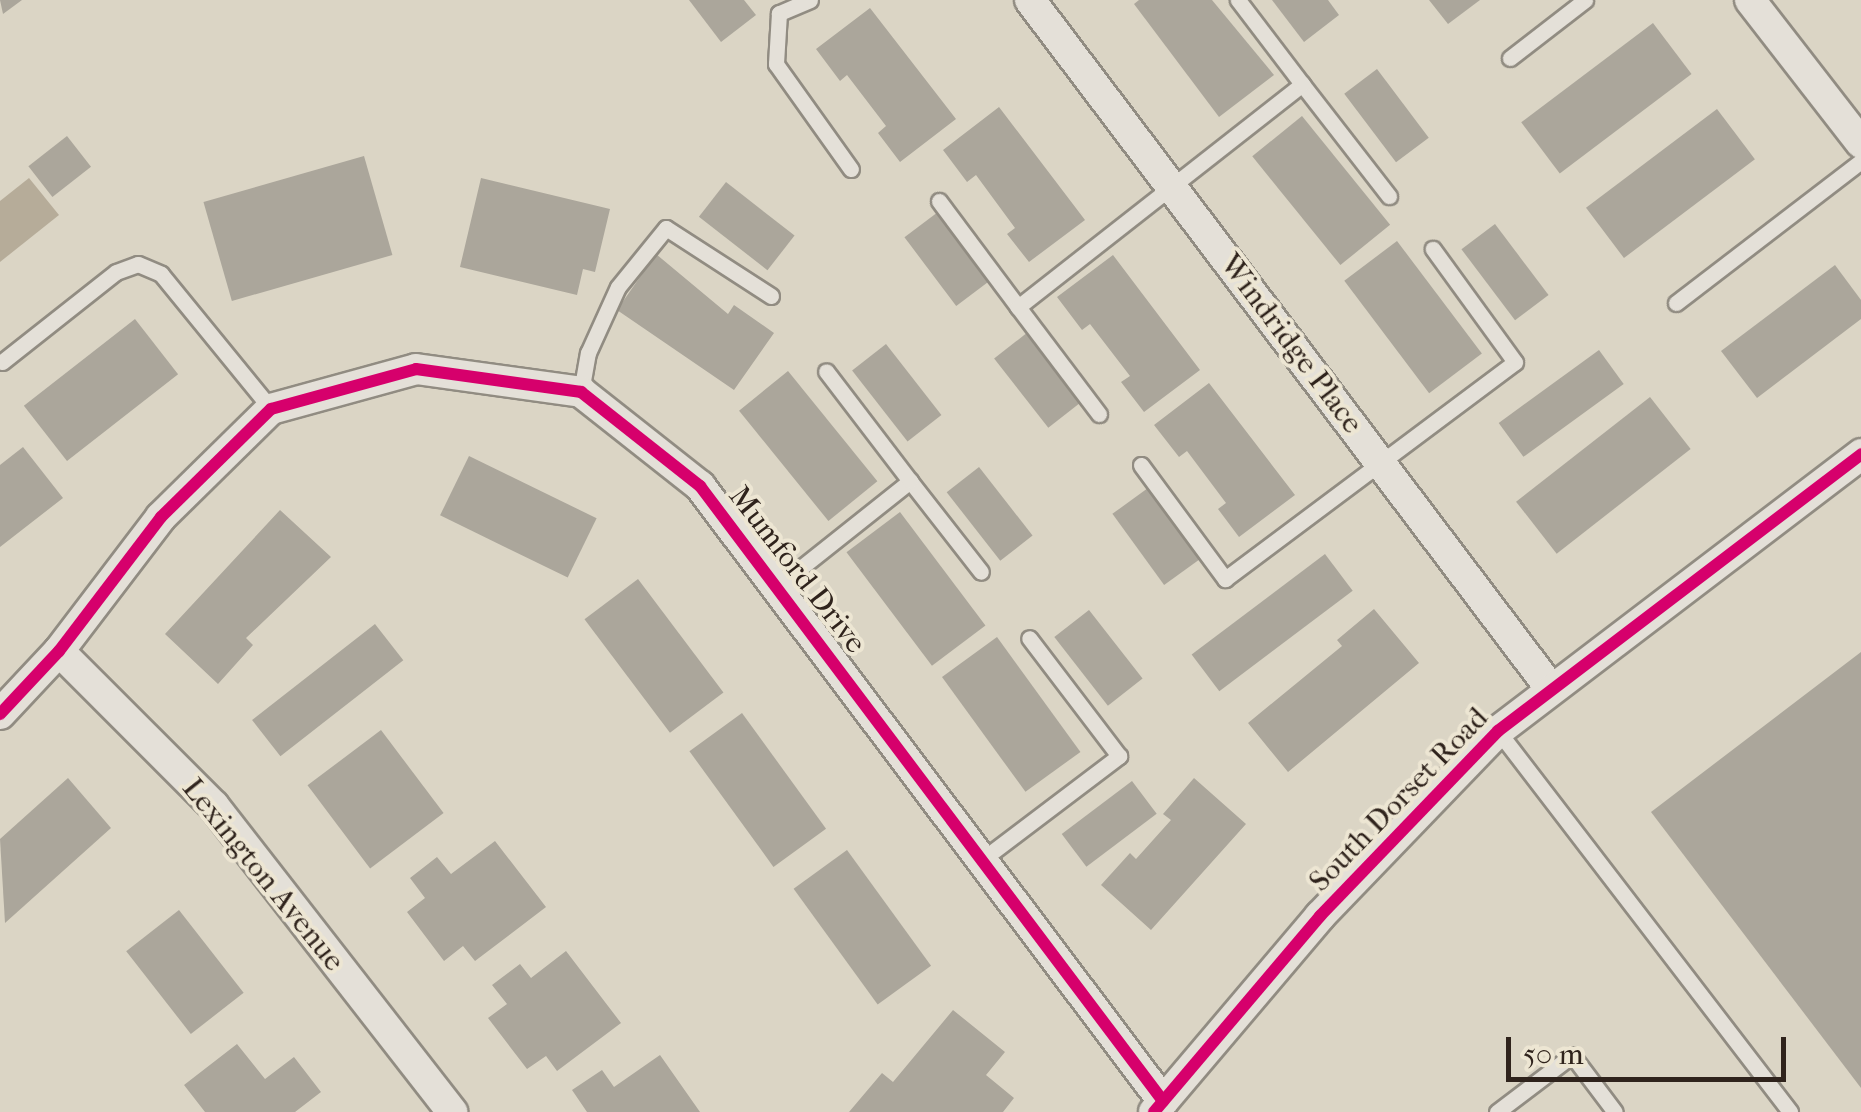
<!DOCTYPE html>
<html>
<head>
<meta charset="utf-8">
<style>
	body { margin:0 }
	#map { position:relative; width:1861px; height:1112px; overflow:hidden; background:#dbd5c5; font-family:"IM FELL French Canon",serif }
	div>[style] { position:absolute }
	[style*='--x'] { left:calc(var(--x)*1px); top:calc(var(--y)*1px); width:calc(var(--w)*1px); rotate:calc(var(--a)*1deg) }
	.water>* { inset:0; background:#b6ac99 }
	.building>* { inset:0; background:#aba69b; transform-origin:0 0 }
	.roads { filter:drop-shadow(2px 0 #918c82) drop-shadow(-2px 0 #918c82) drop-shadow(0 2px #918c82) drop-shadow(0 -2px #918c82) }
	.service>* { height:15px; margin:-7.5px; padding:0 7.5px; transform-origin:7.5px; border-radius:7.5px; background:#e4e0d8 }
	.minor>* { height:30px; margin:-15px; padding:0 15px; transform-origin:15px; border-radius:15px; background:#e4e0d8 }
	.cycleway>* { height:12px; margin:-6px; padding:0 6px; transform-origin:6px; border-radius:6px; background:#d6006c }
	span { translate:-50% -50%; white-space:nowrap; text-align:center; line-height:1.15; -webkit-text-stroke:8px #ede6d3; paint-order:stroke }
	.street-label { font-size:30px; color:#2f231c }
	.scale { position:absolute; left:1506px; top:1037px; width:280px; height:45px; box-sizing:border-box; border:5px solid #2f231c; border-top:0; padding-left:12px; font-size:30px; line-height:35px; white-space:nowrap; color:#2f231c; -webkit-text-stroke:8px #ede6d3; paint-order:stroke }
</style>
</head>
<body>
<div id="map">
	<div class="water">
		<i style="clip-path:polygon(29px 178px,59px 215px,0 262px,0 201px)"></i>
	</div>
	<div class="building">
		<i style="clip-path:polygon(0 0,22px 0,3px 14px)"></i>
		<i style="clip-path:polygon(689px 0,744px 0,756px 15px,721px 42px)"></i>
		<i style="clip-path:polygon(1139px 0,1212px 0,1274px 75px,1219px 117px,1134px 4px)"></i>
		<i style="clip-path:polygon(1272px 0,1328px 0,1339px 15px,1304px 42px)"></i>
		<i style="clip-path:polygon(1429px 0,1480px 0,1448px 24px)"></i>
		<i style="clip-path:polygon(870px 8px,956px 119px,900px 162px,878px 133px,886px 126px,847px 75px,840px 81px,816px 49px)"></i>
		<i style="left:1653px;top:23px;width:64px;height:165px;rotate:53deg"></i>
		<i style="left:1377px;top:69px;width:86px;height:41px;rotate:53deg"></i>
		<i style="clip-path:polygon(999px 107px,1085px 220px,1029px 262px,1007px 234px,1015px 228px,976px 175px,967px 182px,943px 150px)"></i>
		<i style="left:1717px;top:109px;width:63px;height:164px;rotate:53deg"></i>
		<i style="left:1302px;top:116px;width:140px;height:64px;rotate:51deg"></i>
		<i style="left:67px;top:136px;width:39px;height:49px;rotate:52deg"></i>
		<i style="left:364px;top:156px;width:103px;height:167px;rotate:74deg"></i>
		<i style="clip-path:polygon(481px 178px,610px 209px,595px 272px,583px 269px,577px 295px,460px 267px)"></i>
		<i style="left:726px;top:182px;width:87px;height:44px;rotate:38deg"></i>
		<i style="left:938px;top:212px;width:86px;height:42px;rotate:53deg"></i>
		<i style="left:1495px;top:224px;width:89px;height:42px;rotate:53deg"></i>
		<i style="left:1397px;top:241px;width:141px;height:66px;rotate:53deg"></i>
		<i style="clip-path:polygon(656px 254px,728px 314px,734px 305px,774px 333px,734px 390px,617px 310px)"></i>
		<i style="clip-path:polygon(1113px 255px,1200px 370px,1144px 412px,1121px 382px,1130px 376px,1090px 324px,1082px 330px,1057px 297px)"></i>
		<i style="clip-path:polygon(1835px 265px,1861px 300px,1861px 319px,1757px 398px,1721px 351px)"></i>
		<i style="left:135px;top:319px;width:70px;height:141px;rotate:52deg"></i>
		<i style="left:1028px;top:332px;width:88px;height:43px;rotate:52deg"></i>
		<i style="left:886px;top:344px;width:90px;height:43px;rotate:52deg"></i>
		<i style="left:1599px;top:350px;width:42px;height:124px;rotate:54deg"></i>
		<i style="left:788px;top:371px;width:142px;height:63px;rotate:51deg"></i>
		<i style="clip-path:polygon(1209px 383px,1295px 495px,1239px 537px,1218px 509px,1226px 503px,1187px 451px,1179px 457px,1154px 425px)"></i>
		<i style="left:1650px;top:397px;width:66px;height:170px;rotate:52deg"></i>
		<i style="clip-path:polygon(23px 447px,63px 498px,0 547px,0 465px)"></i>
		<i style="left:469px;top:456px;width:142px;height:66px;rotate:26deg"></i>
		<i style="left:979px;top:467px;width:87px;height:41px;rotate:52deg"></i>
		<i style="left:1148px;top:488px;width:88px;height:44px;rotate:54deg"></i>
		<i style="clip-path:polygon(280px 510px,331px 557px,246px 638px,253px 645px,218px 684px,165px 634px)"></i>
		<i style="left:900px;top:512px;width:142px;height:67px;rotate:53deg"></i>
		<i style="left:1325px;top:554px;width:46px;height:167px;rotate:53deg"></i>
		<i style="left:638px;top:579px;width:142px;height:67px;rotate:53deg"></i>
		<i style="clip-path:polygon(1374px 609px,1419px 663px,1288px 772px,1248px 723px,1342px 646px,1337px 640px)"></i>
		<i style="left:1089px;top:610px;width:87px;height:44px;rotate:52deg"></i>
		<i style="left:375px;top:624px;width:46px;height:156px;rotate:52deg"></i>
		<i style="left:997px;top:637px;width:142px;height:68px;rotate:54deg"></i>
		<i style="clip-path:polygon(1861px 652px,1861px 1088px,1651px 812px)"></i>
		<i style="left:742px;top:713px;width:143px;height:65px;rotate:54deg"></i>
		<i style="left:381px;top:730px;width:104px;height:92px;rotate:53deg"></i>
		<i style="clip-path:polygon(68px 778px,111px 828px,5px 923px,0 839px)"></i>
		<i style="clip-path:polygon(1194px 778px,1246px 824px,1151px 930px,1101px 885px,1130px 853px,1136px 859px,1171px 820px,1163px 814px)"></i>
		<i style="left:1132px;top:781px;width:41px;height:88px;rotate:53deg"></i>
		<i style="clip-path:polygon(495px 841px,546px 907px,475px 961px,463px 946px,444px 961px,407px 912px,425px 898px,410px 878px,437px 857px,451px 874px)"></i>
		<i style="left:847px;top:850px;width:143px;height:66px;rotate:54deg"></i>
		<i style="left:179px;top:910px;width:105px;height:67px;rotate:52deg"></i>
		<i style="clip-path:polygon(566px 951px,621px 1023px,557px 1071px,546px 1056px,527px 1069px,488px 1018px,507px 1004px,492px 985px,520px 964px,531px 978px)"></i>
		<i style="clip-path:polygon(953px 1010px,1005px 1052px,986px 1075px,1014px 1098px,1003px 1112px,849px 1112px,882px 1073px,893px 1082px)"></i>
		<i style="clip-path:polygon(237px 1044px,265px 1079px,294px 1057px,321px 1092px,295px 1112px,205px 1112px,184px 1085px)"></i>
		<i style="clip-path:polygon(660px 1055px,700px 1112px,587px 1112px,572px 1090px,602px 1070px,614px 1087px)"></i>
	</div>
	<div class="roads">
		<div class="service">
			<i style="--x:810;--y:0;--w:34;--a:157"></i>
			<i style="--x:779;--y:13;--w:51;--a:93.4"></i>
			<i style="--x:776;--y:64;--w:129;--a:54.5"></i>
			<i style="--x:1510;--y:58;--w:95;--a:-37.7"></i>
			<i style="--x:1302;--y:84;--w:142;--a:52.2"></i>
			<i style="--x:939;--y:201;--w:132;--a:53.3"></i>
			<i style="--x:1676;--y:303;--w:233;--a:-37.5"></i>
			<i style="--x:2;--y:362;--w:145;--a:-38.3"></i>
			<i style="--x:116;--y:272;--w:23;--a:-20"></i>
			<i style="--x:138;--y:264;--w:25;--a:23"></i>
			<i style="--x:161;--y:274;--w:174;--a:50.8"></i>
			<i style="--x:581;--y:392;--w:40;--a:-80"></i>
			<i style="--x:588;--y:353;--w:72;--a:-65.6"></i>
			<i style="--x:618;--y:287;--w:76;--a:-50.9"></i>
			<i style="--x:666;--y:228;--w:125;--a:32.9"></i>
			<i style="--x:1099;--y:414;--w:134;--a:-127.1"></i>
			<i style="--x:1018;--y:307;--w:361;--a:-38.1"></i>
			<i style="--x:1302;--y:84;--w:106;--a:-127.3"></i>
			<i style="--x:1141;--y:465;--w:142;--a:53.6"></i>
			<i style="--x:1225;--y:579;--w:362;--a:-36.8"></i>
			<i style="--x:1515;--y:362;--w:140;--a:-126"></i>
			<i style="--x:910;--y:481;--w:115;--a:52"></i>
			<i style="--x:778;--y:586;--w:169;--a:-38.5"></i>
			<i style="--x:910;--y:481;--w:138;--a:-127.4"></i>
			<i style="--x:1498;--y:731;--w:480;--a:52.5"></i>
			<i style="--x:983;--y:859;--w:171;--a:-37.1"></i>
			<i style="--x:1119;--y:756;--w:148;--a:-127.3"></i>
			<i style="--x:1497;--y:1112;--w:94;--a:-37.2"></i>
			<i style="--x:1572;--y:1055;--w:71;--a:53"></i>
		</div>
		<div class="minor">
			<i style="--x:1030;--y:0;--w:864;--a:52.9"></i>
			<i style="--x:1750;--y:0;--w:181;--a:52.2"></i>
			<i style="--x:59;--y:651;--w:219;--a:45"></i>
			<i style="--x:214;--y:806;--w:388;--a:52.1"></i>
			<i style="--x:0;--y:714;--w:86;--a:-46.9"></i>
			<i style="--x:59;--y:651;--w:168;--a:-52.7"></i>
			<i style="--x:161;--y:517;--w:154;--a:-44.5"></i>
			<i style="--x:271;--y:409;--w:150;--a:-15.4"></i>
			<i style="--x:416;--y:369;--w:167;--a:7.9"></i>
			<i style="--x:581;--y:392;--w:152;--a:38.3"></i>
			<i style="--x:700;--y:486;--w:770;--a:53.03"></i>
			<i style="--x:1154;--y:1112;--w:257;--a:-49.7"></i>
			<i style="--x:1320;--y:916;--w:257;--a:-46.1"></i>
			<i style="--x:1498;--y:731;--w:457;--a:-37.3"></i>
		</div>
	</div>
	<div class="cycleway">
		<i style="--x:0;--y:714;--w:86;--a:-46.9"></i>
		<i style="--x:59;--y:651;--w:168;--a:-52.7"></i>
		<i style="--x:161;--y:517;--w:154;--a:-44.5"></i>
		<i style="--x:271;--y:409;--w:150;--a:-15.4"></i>
		<i style="--x:416;--y:369;--w:167;--a:7.9"></i>
		<i style="--x:581;--y:392;--w:152;--a:38.3"></i>
		<i style="--x:700;--y:486;--w:770;--a:53.03"></i>
		<i style="--x:1154;--y:1112;--w:257;--a:-49.7"></i>
		<i style="--x:1320;--y:916;--w:257;--a:-46.1"></i>
		<i style="--x:1498;--y:731;--w:457;--a:-37.3"></i>
	</div>
	<div class="street-label">
		<span style="left:1291px;top:344px;rotate:53deg">Windridge Place</span>
		<span style="left:797px;top:570px;rotate:52deg">Mumford Drive</span>
		<span style="left:1399px;top:800px;rotate:-46deg">South Dorset Road</span>
		<span style="left:263px;top:875px;rotate:51deg">Lexington Avenue</span>
	</div>
	<div class="scale">50 m</div>
</div>
</body>
</html>
